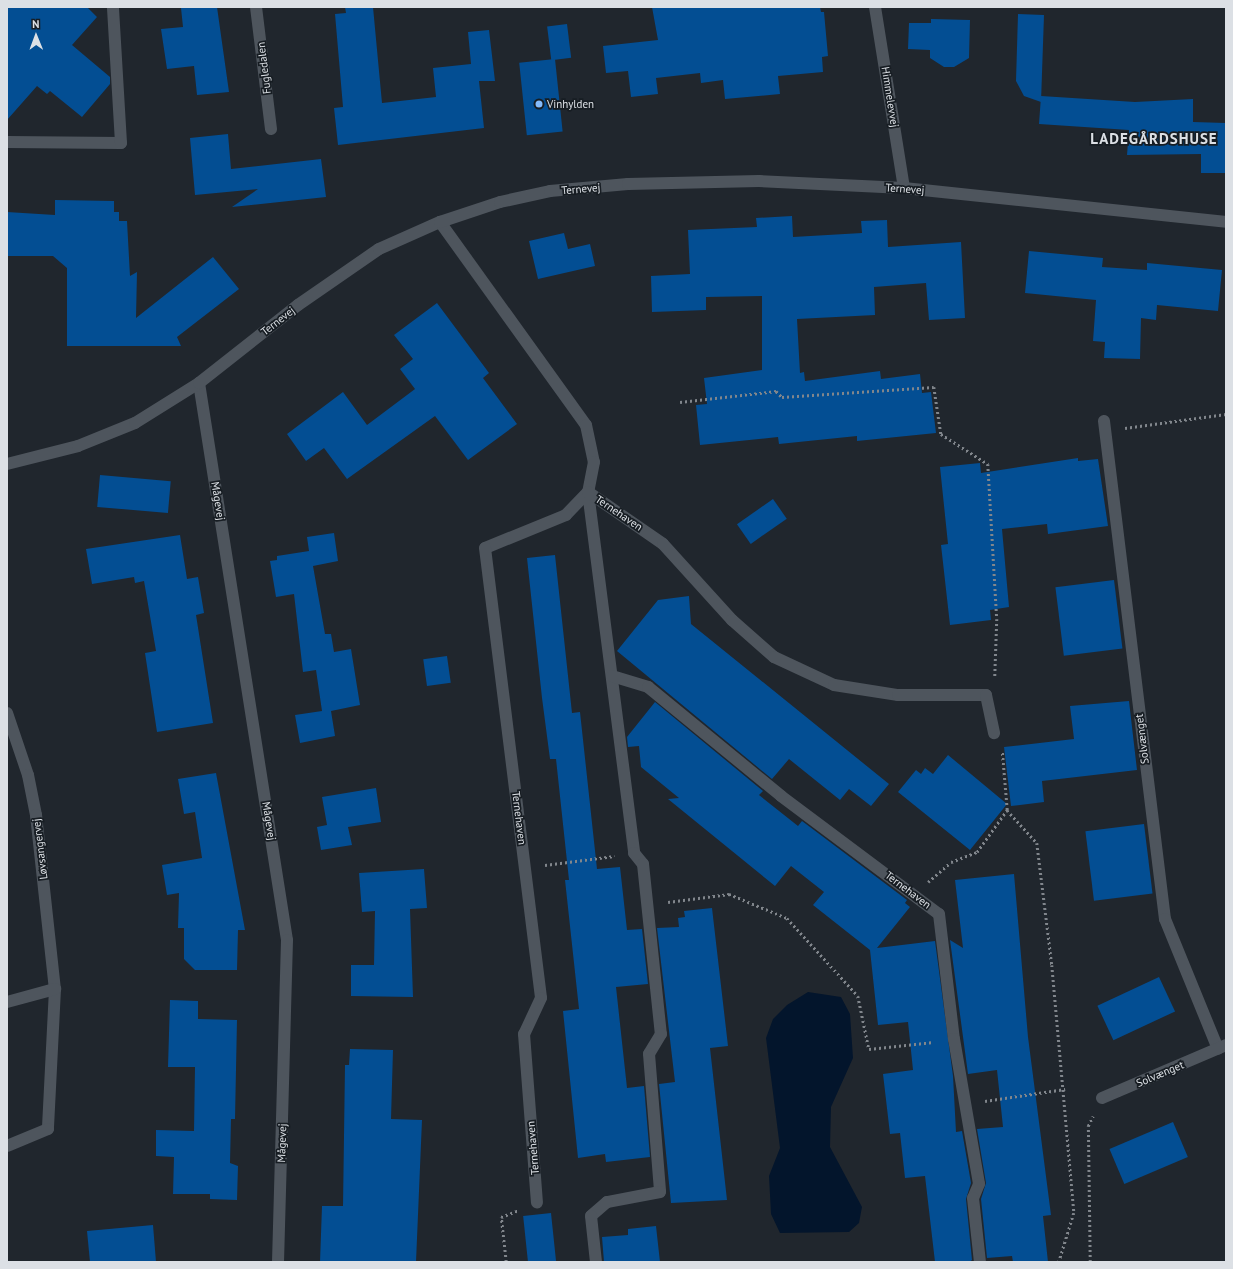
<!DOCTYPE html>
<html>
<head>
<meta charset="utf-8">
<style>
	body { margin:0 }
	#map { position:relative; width:1233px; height:1269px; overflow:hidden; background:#20262d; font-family:"PT Sans",sans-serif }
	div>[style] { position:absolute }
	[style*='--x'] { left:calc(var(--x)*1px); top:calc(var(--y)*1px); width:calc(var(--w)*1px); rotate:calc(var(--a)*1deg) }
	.water>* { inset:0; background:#03152c }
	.building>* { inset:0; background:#034e93; transform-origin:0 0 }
	.path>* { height:2.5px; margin-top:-1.25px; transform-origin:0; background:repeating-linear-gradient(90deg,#81868c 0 2px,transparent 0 5px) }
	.service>* { height:12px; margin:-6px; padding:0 6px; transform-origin:6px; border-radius:6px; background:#4e555d }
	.minor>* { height:12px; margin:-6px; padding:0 6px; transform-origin:6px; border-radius:6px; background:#4e555d }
	.dots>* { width:11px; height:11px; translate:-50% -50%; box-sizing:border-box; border:2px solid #171d23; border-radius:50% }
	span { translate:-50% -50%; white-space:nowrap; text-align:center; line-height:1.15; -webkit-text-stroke:3.5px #171d23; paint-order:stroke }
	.street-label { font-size:11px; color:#dce0e5 }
	.poi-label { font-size:11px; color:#dce0e5 }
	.left { translate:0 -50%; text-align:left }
	.district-label { font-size:15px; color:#dce0e5; font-weight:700; letter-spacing:1px }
	.frame { position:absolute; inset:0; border:8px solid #dce0e5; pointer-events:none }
	.north { position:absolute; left:16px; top:16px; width:40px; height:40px; -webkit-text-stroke:3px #171d23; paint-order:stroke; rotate:359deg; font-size:11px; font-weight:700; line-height:16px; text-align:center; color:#dce0e5 }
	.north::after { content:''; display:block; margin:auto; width:14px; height:18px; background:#dce0e5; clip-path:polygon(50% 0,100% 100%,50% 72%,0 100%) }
</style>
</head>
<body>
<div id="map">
	<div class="water">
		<i style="clip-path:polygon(808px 992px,841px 997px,850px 1014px,853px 1058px,831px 1107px,830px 1147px,862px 1207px,859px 1223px,849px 1232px,780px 1233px,771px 1214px,769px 1176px,780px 1148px,766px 1038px,773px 1019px,787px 1005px)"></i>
	</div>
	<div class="building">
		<i style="clip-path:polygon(7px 7px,87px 7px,97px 17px,72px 45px,110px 77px,110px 84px,82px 117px,50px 91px,47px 94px,37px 86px,7px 120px)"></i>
		<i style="clip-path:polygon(193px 7px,217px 7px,229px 92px,197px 95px,194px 66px,167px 69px,161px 29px,183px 27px,181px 8px)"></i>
		<i style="clip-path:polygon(345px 7px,373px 7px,382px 103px,436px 97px,433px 68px,471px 64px,468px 32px,489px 30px,495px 81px,479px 81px,484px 128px,338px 145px,334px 108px,343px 107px,335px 14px,346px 13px)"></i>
		<i style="clip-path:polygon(652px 7px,820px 7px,821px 12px,824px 12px,828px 56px,822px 57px,823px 72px,778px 76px,780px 94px,725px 99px,723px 80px,701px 83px,700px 73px,656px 78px,658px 94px,631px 97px,628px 71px,606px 73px,603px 46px,658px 40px)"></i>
		<i style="clip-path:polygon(1018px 14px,1044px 15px,1041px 102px,1024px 96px,1016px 81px)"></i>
		<i style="clip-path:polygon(931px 19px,970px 20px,969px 58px,954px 67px,944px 67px,930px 58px,930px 50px,908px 49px,909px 23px,931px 23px)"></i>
		<i style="left:567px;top:24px;width:34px;height:20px;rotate:83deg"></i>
		<i style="left:555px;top:59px;width:73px;height:36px;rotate:84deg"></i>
		<i style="clip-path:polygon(1041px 96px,1135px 102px,1193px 99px,1193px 122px,1226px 123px,1226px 173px,1201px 173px,1201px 154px,1127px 155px,1129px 130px,1039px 124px)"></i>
		<i style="clip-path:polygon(228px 134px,231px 169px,321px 159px,326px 197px,232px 207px,258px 189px,195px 195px,190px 138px)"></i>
		<i style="clip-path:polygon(55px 200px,114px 201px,114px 212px,119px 212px,119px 221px,127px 221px,130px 276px,137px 272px,136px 318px,213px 257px,239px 289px,177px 337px,181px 346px,67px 346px,67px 268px,53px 256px,7px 256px,7px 212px,55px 215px)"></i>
		<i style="clip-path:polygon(792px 216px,793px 237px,862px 233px,861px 221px,887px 220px,888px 247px,961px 242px,965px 318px,929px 320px,926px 283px,874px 287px,875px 315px,797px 319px,800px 373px,804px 372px,805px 381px,880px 371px,881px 379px,920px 374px,922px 393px,931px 392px,936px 433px,857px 441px,857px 436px,779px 444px,778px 437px,700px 445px,696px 405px,707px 404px,704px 378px,762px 370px,762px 296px,706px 297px,706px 310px,652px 312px,651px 276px,690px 274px,688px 230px,757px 227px,756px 218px)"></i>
		<i style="clip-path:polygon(564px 233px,568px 249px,590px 244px,595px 266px,538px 279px,529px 241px)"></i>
		<i style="clip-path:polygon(1029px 251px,1103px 258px,1102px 267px,1147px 270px,1147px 263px,1222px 270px,1218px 311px,1157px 305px,1156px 320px,1141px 318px,1140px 359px,1104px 358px,1105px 342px,1093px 341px,1096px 300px,1025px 293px)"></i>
		<i style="clip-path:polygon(437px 303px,489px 373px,483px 378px,517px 424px,468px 460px,435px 416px,347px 479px,324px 448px,306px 461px,287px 434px,343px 392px,367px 425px,415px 389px,400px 369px,413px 359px,394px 335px)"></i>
		<i style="clip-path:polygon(1078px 458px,1078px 461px,1098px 459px,1108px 526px,1048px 534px,1047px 524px,1002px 529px,1009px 607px,990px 610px,991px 620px,950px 625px,941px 545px,948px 544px,940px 467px,980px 463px,981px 473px)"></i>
		<i style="left:100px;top:475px;width:71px;height:32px;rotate:5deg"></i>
		<i style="left:773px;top:499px;width:24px;height:44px;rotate:55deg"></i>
		<i style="clip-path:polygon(334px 533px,338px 561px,313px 566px,325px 634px,331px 634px,334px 652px,351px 649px,360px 705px,331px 711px,335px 736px,300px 743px,295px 715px,322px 711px,316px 670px,303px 672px,294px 594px,276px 597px,270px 561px,277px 560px,277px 556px,309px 551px,307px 537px)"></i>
		<i style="clip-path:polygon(180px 535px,187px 579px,198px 577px,204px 613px,196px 615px,213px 723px,157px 732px,145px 653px,156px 651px,144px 581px,135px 583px,134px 577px,92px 584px,86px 549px)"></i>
		<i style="clip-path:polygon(555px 555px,572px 713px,580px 712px,597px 869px,620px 867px,627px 930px,642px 929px,648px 984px,616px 987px,627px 1088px,644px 1086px,650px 1157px,606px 1162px,605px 1154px,578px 1158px,563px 1011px,579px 1009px,565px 880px,569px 880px,556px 759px,550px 759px,542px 698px,527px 558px)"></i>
		<i style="left:1114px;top:580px;width:69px;height:59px;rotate:83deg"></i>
		<i style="clip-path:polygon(689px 596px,691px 624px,889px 784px,871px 806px,849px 789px,840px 800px,789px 759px,772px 779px,617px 651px,658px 600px)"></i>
		<i style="left:447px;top:656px;width:27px;height:24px;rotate:82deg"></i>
		<i style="clip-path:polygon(1129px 701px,1137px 770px,1042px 781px,1044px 802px,1011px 806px,1004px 747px,1074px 739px,1070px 706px)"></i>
		<i style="clip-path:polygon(655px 702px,763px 791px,759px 795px,798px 826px,802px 821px,907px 900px,905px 903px,910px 907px,877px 948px,935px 941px,953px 1076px,956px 1132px,962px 1131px,971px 1183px,966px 1199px,972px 1260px,969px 1262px,935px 1262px,925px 1176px,905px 1178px,900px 1133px,890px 1134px,883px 1074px,913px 1070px,908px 1022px,878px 1025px,870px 950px,813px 905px,824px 892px,791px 866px,775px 886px,668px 799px,679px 798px,641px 767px,639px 746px,628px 747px,627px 737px)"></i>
		<i style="clip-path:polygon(948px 755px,1007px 804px,970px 850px,898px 792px,916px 770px,921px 774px,925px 768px,933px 774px)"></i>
		<i style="clip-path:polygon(216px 773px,245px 930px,238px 930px,237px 970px,195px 970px,184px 959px,184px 928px,178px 928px,179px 893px,167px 895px,162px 865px,202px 858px,195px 812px,184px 814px,178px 779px)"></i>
		<i style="clip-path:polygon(376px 788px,381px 822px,348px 827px,352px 845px,321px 850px,317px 827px,327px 825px,322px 797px)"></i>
		<i style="left:1144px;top:824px;width:70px;height:59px;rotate:83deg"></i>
		<i style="clip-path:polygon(424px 869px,427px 908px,410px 909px,413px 997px,351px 996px,351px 965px,374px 965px,375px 911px,362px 912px,359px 873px)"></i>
		<i style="clip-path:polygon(1014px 874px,1028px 1037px,1051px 1215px,1043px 1216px,1048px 1262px,1013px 1262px,1012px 1256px,987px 1258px,981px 1199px,986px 1183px,977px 1129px,1003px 1127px,997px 1070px,968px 1074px,950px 940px,963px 948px,955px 880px)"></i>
		<i style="clip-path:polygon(712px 908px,728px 1046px,710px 1048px,727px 1200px,671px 1203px,659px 1084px,675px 1082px,657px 928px,679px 927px,678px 918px,685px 917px,684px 911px)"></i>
		<i style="left:1159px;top:977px;width:38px;height:68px;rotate:65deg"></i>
		<i style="clip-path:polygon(170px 1000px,198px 1001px,198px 1019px,237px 1020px,235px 1119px,231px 1119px,230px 1163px,238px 1166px,237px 1200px,210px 1199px,210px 1194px,173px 1194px,174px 1157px,156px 1156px,156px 1130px,194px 1131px,195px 1067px,168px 1067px)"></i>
		<i style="clip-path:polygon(350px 1049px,393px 1050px,391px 1119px,422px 1120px,416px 1262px,320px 1262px,322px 1206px,343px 1206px,345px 1065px,349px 1065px)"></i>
		<i style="left:1173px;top:1122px;width:38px;height:69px;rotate:67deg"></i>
		<i style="left:551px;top:1213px;width:49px;height:28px;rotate:84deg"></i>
		<i style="clip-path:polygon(153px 1225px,156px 1262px,90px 1262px,87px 1231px)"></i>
		<i style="clip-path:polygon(656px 1226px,660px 1262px,604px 1262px,602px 1237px,628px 1235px,628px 1229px)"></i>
	</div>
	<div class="path">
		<i style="--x:680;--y:402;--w:97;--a:-6.5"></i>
		<i style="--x:776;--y:391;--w:8;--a:45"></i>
		<i style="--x:782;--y:397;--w:152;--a:-3.8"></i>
		<i style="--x:934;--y:387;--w:48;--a:81.5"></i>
		<i style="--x:941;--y:434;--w:56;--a:32.6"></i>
		<i style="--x:988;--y:464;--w:155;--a:86.7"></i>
		<i style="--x:997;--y:619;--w:58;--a:92"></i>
		<i style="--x:1125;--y:428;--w:102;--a:-7.9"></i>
		<i style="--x:1007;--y:810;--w:45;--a:47.7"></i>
		<i style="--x:1037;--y:843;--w:123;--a:83"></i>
		<i style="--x:1052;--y:965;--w:249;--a:84.9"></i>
		<i style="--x:1074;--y:1213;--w:51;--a:107"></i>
		<i style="--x:545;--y:865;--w:70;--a:-7.4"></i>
		<i style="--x:928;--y:882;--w:30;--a:-41"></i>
		<i style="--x:951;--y:862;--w:28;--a:-21"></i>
		<i style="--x:977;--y:852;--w:52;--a:-54.5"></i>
		<i style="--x:1007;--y:810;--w:59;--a:-94.8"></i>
		<i style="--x:668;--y:902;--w:62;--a:-7.5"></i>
		<i style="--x:729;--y:894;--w:63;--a:22.5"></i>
		<i style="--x:787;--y:918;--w:105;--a:47.7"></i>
		<i style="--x:858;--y:996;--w:54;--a:78.3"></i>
		<i style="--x:869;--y:1049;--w:65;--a:-6.1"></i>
		<i style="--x:985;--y:1101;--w:81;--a:-8.5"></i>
		<i style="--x:506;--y:1262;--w:45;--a:-96.3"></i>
		<i style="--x:501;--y:1217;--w:19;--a:-21"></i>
		<i style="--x:1090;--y:1262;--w:136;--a:-90.8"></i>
		<i style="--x:1088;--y:1126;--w:11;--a:-63"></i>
	</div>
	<div class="service">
		<i style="--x:7;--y:142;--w:114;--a:0.5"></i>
		<i style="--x:121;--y:143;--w:136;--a:-93.4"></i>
		<i style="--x:588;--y:492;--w:364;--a:82.7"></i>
		<i style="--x:634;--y:853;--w:14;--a:51"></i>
		<i style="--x:643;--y:864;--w:171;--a:84"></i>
		<i style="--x:661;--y:1034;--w:23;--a:121"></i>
		<i style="--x:649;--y:1054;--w:138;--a:85.4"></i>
		<i style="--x:660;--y:1192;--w:54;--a:169.3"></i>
		<i style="--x:607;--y:1202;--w:21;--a:139"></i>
		<i style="--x:591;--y:1216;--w:46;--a:83.8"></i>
		<i style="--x:612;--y:676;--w:38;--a:17"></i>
		<i style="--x:648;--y:687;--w:172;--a:39.3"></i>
		<i style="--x:781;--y:796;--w:197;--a:36.8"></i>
		<i style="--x:939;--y:914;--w:126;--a:83.2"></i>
		<i style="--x:954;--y:1039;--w:147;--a:80.2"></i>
		<i style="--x:979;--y:1184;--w:15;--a:113"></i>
		<i style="--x:973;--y:1198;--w:64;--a:83.8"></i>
	</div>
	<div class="minor">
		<i style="--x:256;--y:7;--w:123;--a:83"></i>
		<i style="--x:875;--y:7;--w:183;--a:80.9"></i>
		<i style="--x:440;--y:222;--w:250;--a:54.3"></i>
		<i style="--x:586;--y:425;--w:38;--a:78"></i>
		<i style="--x:594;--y:462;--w:31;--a:101"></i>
		<i style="--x:588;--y:492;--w:32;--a:134"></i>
		<i style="--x:566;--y:515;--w:87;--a:157.8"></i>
		<i style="--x:485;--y:548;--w:453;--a:82.9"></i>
		<i style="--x:541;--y:998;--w:40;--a:115"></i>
		<i style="--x:524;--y:1034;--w:169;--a:85.6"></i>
		<i style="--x:199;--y:383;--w:564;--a:81.02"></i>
		<i style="--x:287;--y:940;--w:322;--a:91.6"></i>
		<i style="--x:1104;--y:421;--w:502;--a:83.02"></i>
		<i style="--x:1165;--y:919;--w:140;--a:67.8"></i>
		<i style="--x:7;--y:464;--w:73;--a:-14.2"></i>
		<i style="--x:78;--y:446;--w:61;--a:-22"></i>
		<i style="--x:135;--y:423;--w:75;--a:-32"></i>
		<i style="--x:199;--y:383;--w:126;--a:-38.2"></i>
		<i style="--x:298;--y:305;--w:98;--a:-34.7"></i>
		<i style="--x:379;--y:249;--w:67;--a:-23.9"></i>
		<i style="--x:440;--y:222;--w:63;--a:-18.4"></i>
		<i style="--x:500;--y:202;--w:51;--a:-12.4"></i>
		<i style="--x:550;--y:191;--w:78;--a:-5.1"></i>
		<i style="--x:628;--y:184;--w:131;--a:-1.3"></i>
		<i style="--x:759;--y:181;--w:145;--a:2.8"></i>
		<i style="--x:904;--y:188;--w:324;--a:6"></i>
		<i style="--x:588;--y:492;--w:91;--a:34.7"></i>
		<i style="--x:663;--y:544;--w:103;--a:47.8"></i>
		<i style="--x:732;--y:620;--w:56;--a:41.4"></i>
		<i style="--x:774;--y:657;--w:66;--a:25"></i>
		<i style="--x:834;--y:685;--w:65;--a:8.9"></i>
		<i style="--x:898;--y:695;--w:88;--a:0"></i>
		<i style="--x:986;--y:695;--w:39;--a:78"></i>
		<i style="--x:7;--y:713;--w:65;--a:71.3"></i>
		<i style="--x:28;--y:775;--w:41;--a:78.7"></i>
		<i style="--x:36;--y:815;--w:175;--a:83.8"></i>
		<i style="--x:55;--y:989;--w:140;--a:92.9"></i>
		<i style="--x:48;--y:1129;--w:44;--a:157.5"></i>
		<i style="--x:7;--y:1002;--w:50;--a:-15.2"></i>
		<i style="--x:1102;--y:1098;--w:135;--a:-23.1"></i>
	</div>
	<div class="dots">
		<i style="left:539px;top:104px;background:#85bbfb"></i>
	</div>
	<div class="street-label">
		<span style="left:264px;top:68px;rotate:-97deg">Fugledalen</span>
		<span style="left:890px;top:97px;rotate:81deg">Himmelevvej</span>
		<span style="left:581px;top:189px;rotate:-5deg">Ternevej</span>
		<span style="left:905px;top:189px;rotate:4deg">Ternevej</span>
		<span style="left:278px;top:321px;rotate:-38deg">Ternevej</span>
		<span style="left:218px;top:501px;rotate:81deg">Mågevej</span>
		<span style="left:619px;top:513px;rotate:34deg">Ternehaven</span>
		<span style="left:1142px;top:739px;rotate:-97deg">Solvænget</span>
		<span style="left:519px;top:818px;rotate:83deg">Ternehaven</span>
		<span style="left:269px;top:821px;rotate:81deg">Mågevej</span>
		<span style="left:40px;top:849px;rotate:-97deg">Løvsangervej</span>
		<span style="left:908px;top:890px;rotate:37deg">Ternehaven</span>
		<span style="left:1160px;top:1074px;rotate:-23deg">Solvænget</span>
		<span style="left:282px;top:1143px;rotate:-88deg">Mågevej</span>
		<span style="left:533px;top:1148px;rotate:-95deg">Ternehaven</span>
	</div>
	<div class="poi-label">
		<span class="left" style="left:547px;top:104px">Vinhylden</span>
	</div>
	<div class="district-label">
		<span style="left:1154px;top:139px">LADEGÅRDSHUSE</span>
	</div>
	<div class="frame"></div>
	<div class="north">N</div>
</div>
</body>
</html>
